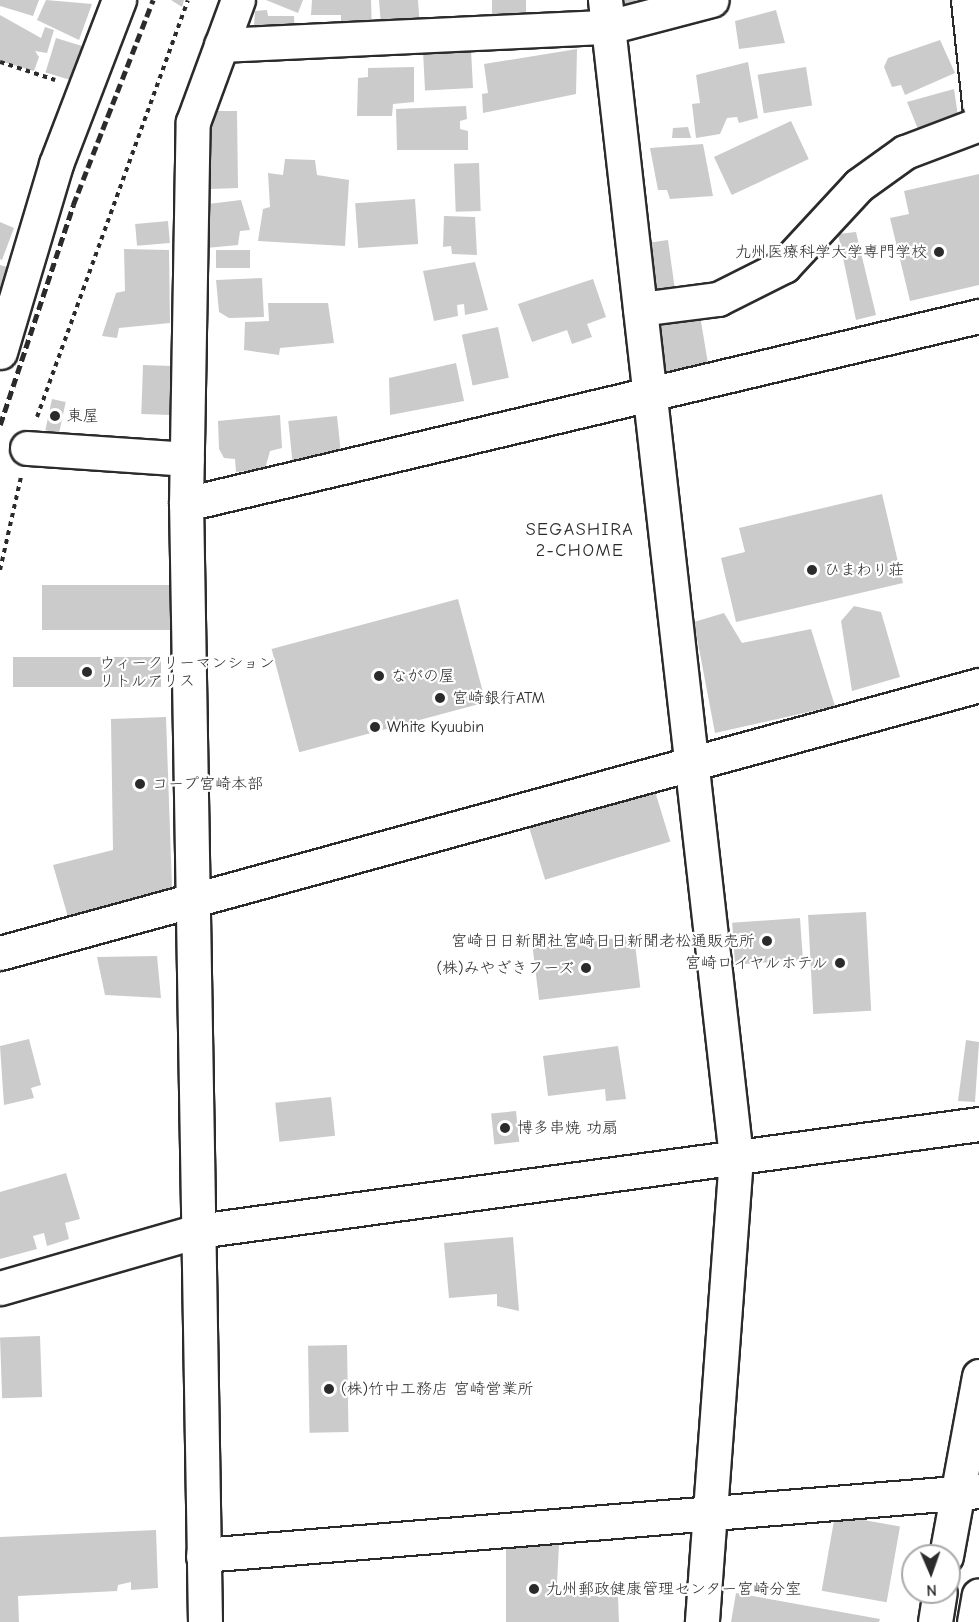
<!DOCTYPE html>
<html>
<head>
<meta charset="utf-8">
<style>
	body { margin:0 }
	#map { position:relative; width:979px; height:1622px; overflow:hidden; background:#fff; font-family:"Comic Neue","Klee One",sans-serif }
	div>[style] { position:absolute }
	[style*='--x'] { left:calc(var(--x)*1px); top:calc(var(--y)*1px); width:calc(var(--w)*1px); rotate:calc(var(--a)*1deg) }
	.building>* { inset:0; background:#cbcbcb; transform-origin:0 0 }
	.path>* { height:4px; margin-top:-2px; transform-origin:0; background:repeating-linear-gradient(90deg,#2b2b2b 0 4.5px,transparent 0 9px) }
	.roads { filter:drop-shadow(2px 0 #2b2b2b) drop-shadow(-2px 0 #2b2b2b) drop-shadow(0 2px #2b2b2b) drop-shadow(0 -2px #2b2b2b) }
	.minor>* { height:33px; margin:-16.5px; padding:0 16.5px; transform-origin:16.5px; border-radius:16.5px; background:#fff }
	.major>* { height:33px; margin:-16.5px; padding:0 16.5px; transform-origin:16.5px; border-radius:16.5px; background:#fff }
	.rail>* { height:4.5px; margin-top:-2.25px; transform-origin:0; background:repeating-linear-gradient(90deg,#2b2b2b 0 9px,transparent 0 13.5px) }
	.dots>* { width:16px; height:16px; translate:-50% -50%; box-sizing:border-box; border:3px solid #fff; border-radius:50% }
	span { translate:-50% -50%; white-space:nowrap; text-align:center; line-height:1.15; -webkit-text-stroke:4.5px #fff; paint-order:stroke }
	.poi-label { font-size:16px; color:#2b2b2b }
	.right { translate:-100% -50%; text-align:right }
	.left { translate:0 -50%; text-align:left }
	.neighbourhood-label { font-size:18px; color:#2b2b2b; letter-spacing:1.5px }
	.north { position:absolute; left:901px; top:1544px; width:60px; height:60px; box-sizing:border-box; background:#fff; border:2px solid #aaa; border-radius:50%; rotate:178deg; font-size:16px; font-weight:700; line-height:24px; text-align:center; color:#2b2b2b }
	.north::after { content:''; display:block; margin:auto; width:21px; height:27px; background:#2b2b2b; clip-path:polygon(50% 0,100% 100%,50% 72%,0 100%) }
</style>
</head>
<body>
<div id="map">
	<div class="building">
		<i style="clip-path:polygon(0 0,39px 0,33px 16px,0 6px)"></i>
		<i style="clip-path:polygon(46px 0,92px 4px,79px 40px,37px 20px)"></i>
		<i style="clip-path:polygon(171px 0,184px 0,182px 7px)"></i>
		<i style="clip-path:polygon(266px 0,303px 0,298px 13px)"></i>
		<i style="clip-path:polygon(312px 0,371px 0,372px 33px,341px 35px,341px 15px,311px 15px)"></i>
		<i style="clip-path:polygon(379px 0,418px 0,420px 30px,381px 25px)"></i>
		<i style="left:492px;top:0;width:34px;height:23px"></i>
		<i style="clip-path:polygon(613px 0,636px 0,638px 10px,615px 13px)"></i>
		<i style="clip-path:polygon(267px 10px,268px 16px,294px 16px,295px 40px,253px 42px,255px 11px)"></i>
		<i style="clip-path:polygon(776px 10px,785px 43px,739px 49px,735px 21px)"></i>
		<i style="clip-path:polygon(0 15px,41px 38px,45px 27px,54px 30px,47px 53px,35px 51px,39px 57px,34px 71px,0 61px)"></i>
		<i style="left:56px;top:38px;width:34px;height:36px;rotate:17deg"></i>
		<i style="clip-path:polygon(940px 40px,955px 73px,905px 95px,901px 85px,892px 87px,884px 67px,888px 58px)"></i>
		<i style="clip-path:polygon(577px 49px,576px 94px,483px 113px,482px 94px,488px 93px,484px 64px)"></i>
		<i style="left:471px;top:50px;width:38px;height:48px;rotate:87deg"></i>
		<i style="clip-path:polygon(748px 62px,758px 118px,739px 123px,737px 117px,727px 118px,720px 134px,696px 138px,692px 104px,700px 103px,696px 75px)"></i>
		<i style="clip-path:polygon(414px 67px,414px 102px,393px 104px,392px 116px,357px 116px,358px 78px,368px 77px,368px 68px)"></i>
		<i style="left:806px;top:67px;width:39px;height:49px;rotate:81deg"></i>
		<i style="clip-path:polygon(954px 89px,959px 123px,918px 129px,907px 102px)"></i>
		<i style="clip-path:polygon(466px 106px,467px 119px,460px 121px,460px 129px,468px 131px,468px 150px,397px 150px,396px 109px)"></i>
		<i style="clip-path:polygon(213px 111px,237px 111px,238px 188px,209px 189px)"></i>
		<i style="left:791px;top:121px;width:42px;height:85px;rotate:65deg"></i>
		<i style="clip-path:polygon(688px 127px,691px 138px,672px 138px,673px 128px)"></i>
		<i style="clip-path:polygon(703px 144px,713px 196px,670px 199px,667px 190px,658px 190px,650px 148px)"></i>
		<i style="clip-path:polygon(285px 159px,315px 160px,317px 175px,349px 180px,345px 246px,258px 241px,263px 209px,270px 207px,268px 173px,283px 175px)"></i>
		<i style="left:479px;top:163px;width:48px;height:25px;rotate:88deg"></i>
		<i style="clip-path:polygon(979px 174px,979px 285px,910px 301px,890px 218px,909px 214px,904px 191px)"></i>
		<i style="left:415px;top:199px;width:45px;height:60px;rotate:86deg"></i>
		<i style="clip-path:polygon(241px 200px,250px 230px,240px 231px,238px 245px,206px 248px,208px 204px)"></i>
		<i style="clip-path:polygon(444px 216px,475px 217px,477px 255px,452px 254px,451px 246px,443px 247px)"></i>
		<i style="left:168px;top:221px;width:22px;height:33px;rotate:85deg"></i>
		<i style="clip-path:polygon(0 222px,14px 228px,2px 260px,0 259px)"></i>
		<i style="clip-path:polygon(856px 232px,876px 315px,856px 320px,838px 234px)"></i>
		<i style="left:668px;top:240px;width:60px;height:23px;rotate:82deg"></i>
		<i style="clip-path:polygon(124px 249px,169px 250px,170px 323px,119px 328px,117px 338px,102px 336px,116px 293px,125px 291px)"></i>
		<i style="left:250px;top:250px;width:18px;height:34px;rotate:90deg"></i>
		<i style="clip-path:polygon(475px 262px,488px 310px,465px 315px,464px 304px,457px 305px,458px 316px,434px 321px,423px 271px)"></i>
		<i style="clip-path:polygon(0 265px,7px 267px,1px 289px,0 289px)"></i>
		<i style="clip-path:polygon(262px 278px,264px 317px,229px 318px,219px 312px,216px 280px)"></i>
		<i style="clip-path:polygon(593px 279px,606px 317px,587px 324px,592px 337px,572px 344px,567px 330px,532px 342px,518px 304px)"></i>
		<i style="clip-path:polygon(268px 303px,328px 303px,334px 343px,280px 348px,279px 355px,244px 350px,245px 322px,269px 321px)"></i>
		<i style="clip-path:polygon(700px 316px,710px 375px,659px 376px,656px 325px)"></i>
		<i style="left:498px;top:327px;width:52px;height:37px;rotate:78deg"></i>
		<i style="clip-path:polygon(456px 363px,464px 401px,390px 415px,389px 378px)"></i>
		<i style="left:143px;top:365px;width:30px;height:49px;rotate:2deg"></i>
		<i style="left:52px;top:399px;width:14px;height:32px;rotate:12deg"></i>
		<i style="clip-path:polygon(280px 415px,282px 448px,270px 451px,265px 469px,236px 472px,235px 459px,224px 458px,219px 449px,218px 421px)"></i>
		<i style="left:337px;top:416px;width:45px;height:49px;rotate:84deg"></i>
		<i style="clip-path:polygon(882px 494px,903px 583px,736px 622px,721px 558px,745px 552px,739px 528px)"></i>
		<i style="left:42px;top:585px;width:133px;height:45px"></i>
		<i style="left:458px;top:599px;width:107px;height:193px;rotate:75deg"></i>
		<i style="clip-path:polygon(854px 606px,881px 612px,900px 677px,852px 691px,841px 621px)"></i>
		<i style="clip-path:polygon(724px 613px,742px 643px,811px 629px,835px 706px,715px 733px,694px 622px)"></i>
		<i style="left:13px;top:657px;width:148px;height:30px"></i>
		<i style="clip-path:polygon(166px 717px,172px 888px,68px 917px,53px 865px,113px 850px,111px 719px)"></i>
		<i style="left:654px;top:788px;width:56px;height:131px;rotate:73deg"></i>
		<i style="left:866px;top:912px;width:99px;height:58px;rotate:87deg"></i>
		<i style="left:800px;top:918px;width:42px;height:68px;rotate:86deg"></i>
		<i style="left:634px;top:936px;width:52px;height:102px;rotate:83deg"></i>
		<i style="clip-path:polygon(157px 956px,161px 998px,105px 995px,97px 957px)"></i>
		<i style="clip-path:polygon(29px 1039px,41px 1085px,31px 1088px,34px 1098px,4px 1105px,0 1046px)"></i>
		<i style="clip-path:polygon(966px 1040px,979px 1042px,975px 1102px,958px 1101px)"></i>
		<i style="clip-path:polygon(618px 1046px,626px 1099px,606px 1101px,605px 1089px,548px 1096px,543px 1056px)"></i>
		<i style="left:331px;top:1097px;width:39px;height:56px;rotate:84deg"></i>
		<i style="left:516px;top:1111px;width:31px;height:25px;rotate:84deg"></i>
		<i style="clip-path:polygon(66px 1173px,80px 1219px,65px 1223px,69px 1239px,47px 1246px,44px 1233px,33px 1236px,37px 1249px,0 1259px,0 1192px)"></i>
		<i style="clip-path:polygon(513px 1237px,519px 1311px,497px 1306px,497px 1294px,449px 1298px,444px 1243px)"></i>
		<i style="left:40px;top:1336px;width:61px;height:40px;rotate:88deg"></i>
		<i style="left:347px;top:1345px;width:87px;height:39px;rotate:89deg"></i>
		<i style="left:835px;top:1515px;width:66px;height:77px;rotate:10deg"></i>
		<i style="clip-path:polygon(156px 1530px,158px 1588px,131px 1590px,131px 1582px,118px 1585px,117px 1591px,18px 1596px,19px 1622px,0 1622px,0 1537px)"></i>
		<i style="clip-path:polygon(559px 1545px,557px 1583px,565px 1595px,618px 1597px,619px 1622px,506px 1622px,506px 1546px)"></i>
		<i style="clip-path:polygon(736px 1593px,880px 1619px,879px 1622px,731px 1622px)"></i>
	</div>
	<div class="path">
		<i style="--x:0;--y:62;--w:58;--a:18.1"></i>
		<i style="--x:37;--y:417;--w:443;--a:-70.1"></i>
		<i style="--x:0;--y:570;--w:95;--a:-77.3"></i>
	</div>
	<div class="roads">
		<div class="minor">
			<i style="--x:605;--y:0;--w:1164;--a:83.54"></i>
			<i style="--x:736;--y:1157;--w:466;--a:94.2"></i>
			<i style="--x:968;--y:0;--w:104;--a:83.9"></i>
			<i style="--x:221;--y:45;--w:387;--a:-2.7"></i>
			<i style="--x:608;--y:27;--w:107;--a:-14.6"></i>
			<i style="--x:640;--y:309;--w:79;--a:-7.3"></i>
			<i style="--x:718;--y:299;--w:74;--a:-26.6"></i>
			<i style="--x:784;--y:266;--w:110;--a:-47.2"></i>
			<i style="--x:859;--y:185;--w:57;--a:-35.7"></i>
			<i style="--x:905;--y:152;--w:79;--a:-20.7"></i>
			<i style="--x:0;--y:352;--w:196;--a:-73.4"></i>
			<i style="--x:56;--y:164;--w:176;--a:-69"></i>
			<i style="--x:27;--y:448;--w:160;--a:3.9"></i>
			<i style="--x:186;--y:504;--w:815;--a:-13.34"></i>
			<i style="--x:0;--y:953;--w:1015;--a:-15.31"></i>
			<i style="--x:0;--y:1288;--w:206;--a:-16.1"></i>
			<i style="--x:198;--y:1231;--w:788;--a:-7.8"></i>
			<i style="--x:203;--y:1555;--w:779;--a:-4.71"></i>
			<i style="--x:205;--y:1622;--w:1118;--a:-90.97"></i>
			<i style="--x:186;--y:504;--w:382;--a:-89"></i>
			<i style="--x:193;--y:122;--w:130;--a:-69.8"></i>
		</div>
		<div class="major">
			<i style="--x:946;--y:1556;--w:183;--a:-79.6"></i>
			<i style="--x:935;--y:1622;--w:30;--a:-81"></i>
			<i style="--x:974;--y:1622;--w:27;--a:-80"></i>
		</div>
	</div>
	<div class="rail">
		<i style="--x:0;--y:425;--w:232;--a:-71.6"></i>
		<i style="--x:73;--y:205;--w:220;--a:-68.7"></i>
	</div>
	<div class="dots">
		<i style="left:939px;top:252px;background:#2b2b2b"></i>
		<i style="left:55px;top:416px;background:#2b2b2b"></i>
		<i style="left:812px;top:570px;background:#2b2b2b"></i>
		<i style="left:87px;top:672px;background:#2b2b2b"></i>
		<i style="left:379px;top:676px;background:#2b2b2b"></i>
		<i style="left:440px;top:698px;background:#2b2b2b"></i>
		<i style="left:375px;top:727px;background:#2b2b2b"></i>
		<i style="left:140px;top:784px;background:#2b2b2b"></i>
		<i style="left:767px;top:941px;background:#2b2b2b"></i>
		<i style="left:840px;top:963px;background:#2b2b2b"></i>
		<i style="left:586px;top:968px;background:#2b2b2b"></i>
		<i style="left:505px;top:1128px;background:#2b2b2b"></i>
		<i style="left:329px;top:1389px;background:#2b2b2b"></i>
		<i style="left:534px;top:1589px;background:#2b2b2b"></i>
	</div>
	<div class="poi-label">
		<span class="right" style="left:927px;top:252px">九州医療科学大学専門学校</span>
		<span class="left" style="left:67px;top:416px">東屋</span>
		<span class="left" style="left:824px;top:570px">ひまわり荘</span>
		<span class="left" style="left:99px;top:672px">ウィークリーマンション<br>リトルアリス</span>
		<span class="left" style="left:391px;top:676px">ながの屋</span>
		<span class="left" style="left:452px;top:698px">宮崎銀行ATM</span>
		<span class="left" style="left:387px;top:727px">White Kyuubin</span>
		<span class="left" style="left:152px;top:784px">コープ宮崎本部</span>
		<span class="right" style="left:755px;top:941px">宮崎日日新聞社宮崎日日新聞老松通販売所</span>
		<span class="right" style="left:828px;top:963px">宮崎ロイヤルホテル</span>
		<span class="right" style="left:574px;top:968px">(株)みやざきフーズ</span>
		<span class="left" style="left:517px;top:1128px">博多串焼 功扇</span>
		<span class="left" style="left:341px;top:1389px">(株)竹中工務店 宮崎営業所</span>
		<span class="left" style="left:546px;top:1589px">九州郵政健康管理センター宮崎分室</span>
	</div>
	<div class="neighbourhood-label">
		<span style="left:580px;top:541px">SEGASHIRA<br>2-CHOME</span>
	</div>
	<div class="north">N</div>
</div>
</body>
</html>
